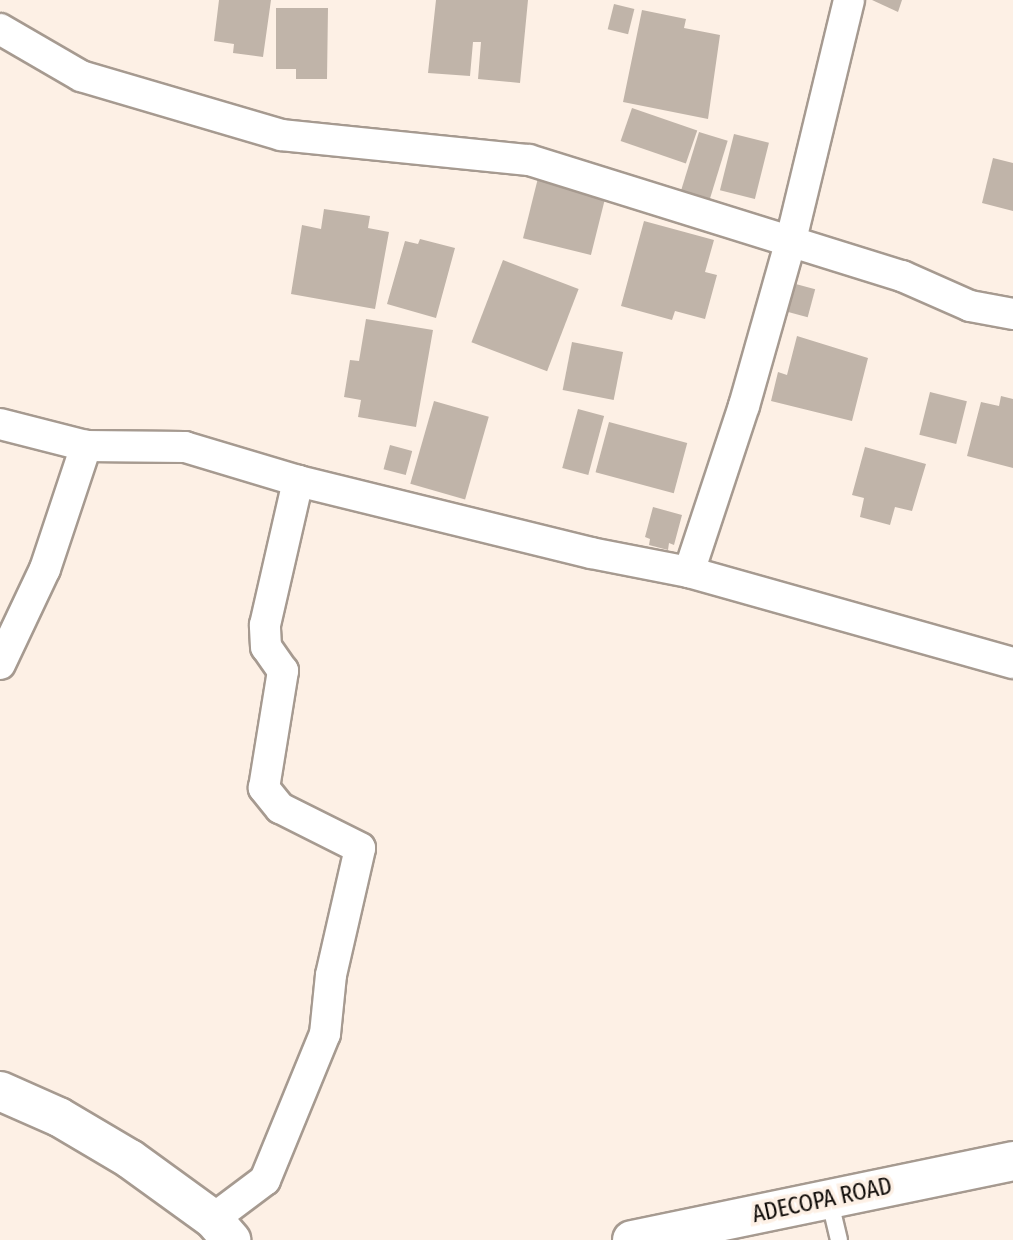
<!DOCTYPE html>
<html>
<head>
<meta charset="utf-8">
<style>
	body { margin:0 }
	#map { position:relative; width:1013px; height:1240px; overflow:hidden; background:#fdf0e5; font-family:"Fira Sans Condensed",sans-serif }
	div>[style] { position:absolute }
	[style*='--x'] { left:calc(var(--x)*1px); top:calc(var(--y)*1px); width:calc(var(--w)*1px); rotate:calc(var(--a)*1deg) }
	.building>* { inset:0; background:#c0b4a9; transform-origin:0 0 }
	.roads { filter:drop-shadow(2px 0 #a69a90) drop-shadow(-2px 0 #a69a90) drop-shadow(0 2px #a69a90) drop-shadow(0 -2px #a69a90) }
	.service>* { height:16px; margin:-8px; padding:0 8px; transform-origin:8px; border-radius:8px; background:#fff }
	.minor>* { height:30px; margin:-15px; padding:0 15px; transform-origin:15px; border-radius:15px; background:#fff }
	.tertiary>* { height:38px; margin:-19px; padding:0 19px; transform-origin:19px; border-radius:19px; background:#fff }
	span { translate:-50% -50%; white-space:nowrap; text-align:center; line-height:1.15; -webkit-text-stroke:7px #fdf0e5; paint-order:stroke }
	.street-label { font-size:23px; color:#0e0a07 }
</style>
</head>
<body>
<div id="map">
	<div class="building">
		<i style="clip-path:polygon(219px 0,271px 0,263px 57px,233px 53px,234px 44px,214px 41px)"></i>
		<i style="clip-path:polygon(436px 0,528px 0,520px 83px,478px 79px,481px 42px,473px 42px,470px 76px,428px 73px)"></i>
		<i style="clip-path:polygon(872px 0,902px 0,898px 12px)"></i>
		<i style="left:614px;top:4px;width:21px;height:26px;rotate:14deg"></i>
		<i style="clip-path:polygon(276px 8px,328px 8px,327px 79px,296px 79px,296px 69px,276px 69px)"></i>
		<i style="clip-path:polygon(642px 10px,686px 19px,684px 28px,720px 35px,708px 119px,623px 102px)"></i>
		<i style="left:632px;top:108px;width:69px;height:35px;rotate:19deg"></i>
		<i style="left:699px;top:132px;width:30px;height:61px;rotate:17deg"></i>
		<i style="left:734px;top:134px;width:36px;height:58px;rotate:14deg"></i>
		<i style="clip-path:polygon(993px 158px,1013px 163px,1013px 211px,982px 203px)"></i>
		<i style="left:538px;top:178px;width:70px;height:62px;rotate:14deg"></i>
		<i style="clip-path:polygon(324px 209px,370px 216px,368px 228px,389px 232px,375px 309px,291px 294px,302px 225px,321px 229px)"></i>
		<i style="clip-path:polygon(644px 221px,714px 240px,705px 272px,717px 275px,705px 319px,675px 311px,672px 320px,621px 306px)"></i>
		<i style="clip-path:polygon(420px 239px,455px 248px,436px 318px,387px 304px,405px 241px,418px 244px)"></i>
		<i style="left:503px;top:260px;width:81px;height:88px;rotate:21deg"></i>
		<i style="left:792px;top:283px;width:24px;height:29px;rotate:15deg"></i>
		<i style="clip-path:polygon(366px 319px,433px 330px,416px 427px,358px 417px,361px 400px,344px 397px,350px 360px,359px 361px)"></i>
		<i style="clip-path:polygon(797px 336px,868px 358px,852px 421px,771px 401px,778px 372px,787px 375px)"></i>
		<i style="left:572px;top:342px;width:52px;height:49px;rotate:11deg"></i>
		<i style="left:930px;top:392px;width:38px;height:44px;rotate:14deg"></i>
		<i style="clip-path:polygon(1001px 396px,1013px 399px,1013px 468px,967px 456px,981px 402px,999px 406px)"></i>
		<i style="left:434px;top:401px;width:57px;height:86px;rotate:16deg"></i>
		<i style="left:578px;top:409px;width:27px;height:61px;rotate:15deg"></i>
		<i style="left:609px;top:422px;width:81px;height:52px;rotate:15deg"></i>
		<i style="left:390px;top:445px;width:23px;height:25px;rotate:15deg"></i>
		<i style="clip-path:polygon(865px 447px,926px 464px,912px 511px,895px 507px,890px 525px,860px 517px,864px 498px,852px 495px)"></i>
		<i style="clip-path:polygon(653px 507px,682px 515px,674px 545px,669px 543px,668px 550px,649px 545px,650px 539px,645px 537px)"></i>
	</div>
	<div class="roads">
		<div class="service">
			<i style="--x:829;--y:1198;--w:43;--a:76.6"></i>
		</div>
		<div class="minor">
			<i style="--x:0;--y:29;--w:94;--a:30.1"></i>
			<i style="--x:81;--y:76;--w:209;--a:16.4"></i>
			<i style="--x:281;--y:135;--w:249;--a:5.8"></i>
			<i style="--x:529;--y:160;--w:391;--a:17.3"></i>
			<i style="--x:902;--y:276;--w:74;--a:23.8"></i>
			<i style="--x:970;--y:306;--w:44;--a:10.5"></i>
			<i style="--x:0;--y:424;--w:89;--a:14.3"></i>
			<i style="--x:86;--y:446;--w:99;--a:0.6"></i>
			<i style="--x:185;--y:447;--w:118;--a:16.7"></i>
			<i style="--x:298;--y:481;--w:302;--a:13.8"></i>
			<i style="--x:591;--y:553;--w:100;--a:11"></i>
			<i style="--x:689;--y:572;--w:337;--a:15.7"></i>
			<i style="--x:689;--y:572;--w:175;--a:-71.7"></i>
			<i style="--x:744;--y:406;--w:173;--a:-74.2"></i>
			<i style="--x:791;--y:240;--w:247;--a:-76.4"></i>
			<i style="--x:0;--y:664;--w:105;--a:-64.7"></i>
			<i style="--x:45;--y:569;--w:130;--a:-71.6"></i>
			<i style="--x:213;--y:1219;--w:65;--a:-36.9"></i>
			<i style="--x:265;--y:1180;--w:158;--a:-67.7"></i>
			<i style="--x:325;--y:1034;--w:59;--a:-84.2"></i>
			<i style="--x:331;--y:975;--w:130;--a:-77.1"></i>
			<i style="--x:360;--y:848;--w:89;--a:-153.4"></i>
			<i style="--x:280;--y:808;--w:26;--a:-129"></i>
			<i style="--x:264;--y:788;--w:119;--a:-80.8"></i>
			<i style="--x:283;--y:671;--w:29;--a:-125"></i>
			<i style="--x:266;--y:647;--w:22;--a:-93"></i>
			<i style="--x:265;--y:625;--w:148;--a:-77.1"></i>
		</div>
		<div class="tertiary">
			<i style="--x:0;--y:1091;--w:64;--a:23.8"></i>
			<i style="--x:59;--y:1117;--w:82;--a:30.6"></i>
			<i style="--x:130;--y:1159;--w:102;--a:35.9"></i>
			<i style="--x:213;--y:1219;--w:28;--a:49"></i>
			<i style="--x:632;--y:1240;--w:389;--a:-11.7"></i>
		</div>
	</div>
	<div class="street-label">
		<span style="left:822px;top:1200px;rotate:-12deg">ADECOPA ROAD</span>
	</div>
</div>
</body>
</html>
